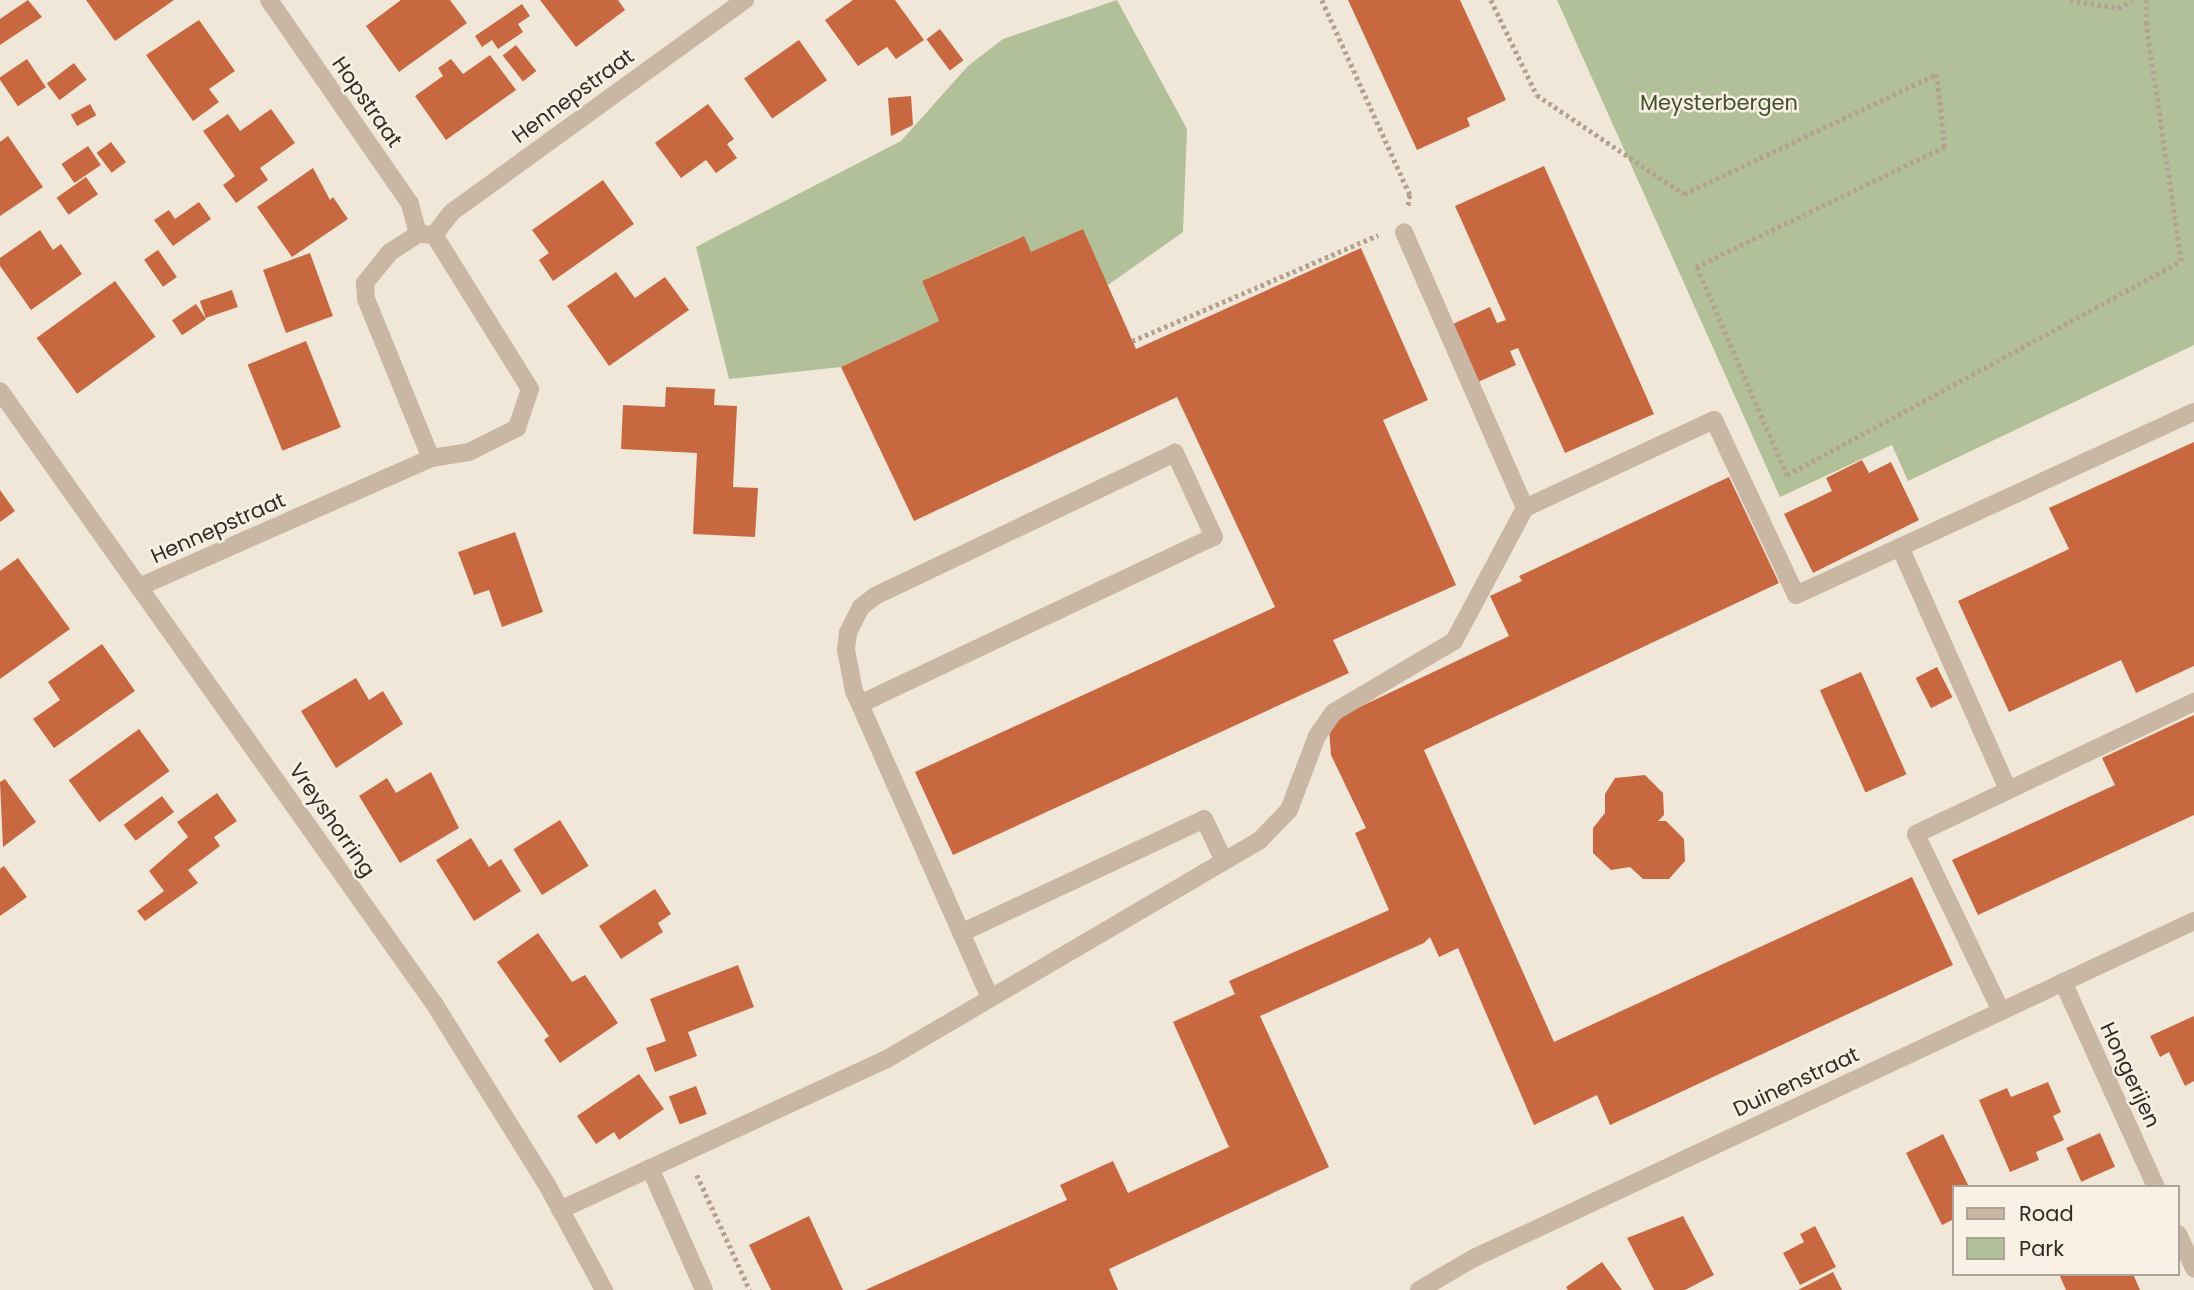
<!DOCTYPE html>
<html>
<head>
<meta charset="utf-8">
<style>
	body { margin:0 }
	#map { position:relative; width:2194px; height:1290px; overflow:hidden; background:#f1e7d8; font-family:Poppins,sans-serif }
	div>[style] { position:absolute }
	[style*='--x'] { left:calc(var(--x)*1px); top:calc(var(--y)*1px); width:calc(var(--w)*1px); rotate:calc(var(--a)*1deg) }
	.green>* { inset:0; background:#b1c098 }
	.building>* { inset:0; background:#c86840; transform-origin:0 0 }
	.path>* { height:4.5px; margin-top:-2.25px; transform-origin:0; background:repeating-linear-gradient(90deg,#b5a18f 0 3.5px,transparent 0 7px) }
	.service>* { height:18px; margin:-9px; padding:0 9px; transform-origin:9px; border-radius:9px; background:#c9b7a4 }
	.minor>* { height:18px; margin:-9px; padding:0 9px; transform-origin:9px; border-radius:9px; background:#c9b7a4 }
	span { translate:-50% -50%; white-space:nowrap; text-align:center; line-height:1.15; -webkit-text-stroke:5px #f9f1e5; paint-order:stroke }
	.street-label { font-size:21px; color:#352b26 }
	.park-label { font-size:21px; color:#425329 }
	.legend { position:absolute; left:1952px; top:1185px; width:228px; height:91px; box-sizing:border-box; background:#f9f1e5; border:2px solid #aba299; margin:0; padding:9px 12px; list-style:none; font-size:21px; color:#352b26 }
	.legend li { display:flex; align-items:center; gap:14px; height:35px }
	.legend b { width:35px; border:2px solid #aba299 }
</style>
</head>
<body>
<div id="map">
	<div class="green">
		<i style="clip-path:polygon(1117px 0,1187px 129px,1183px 232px,1108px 285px,1031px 252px,1023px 236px,922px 281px,939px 321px,841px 367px,729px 379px,696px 247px,901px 141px,968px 66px,1003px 39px)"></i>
		<i style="clip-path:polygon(1557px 0,2194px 0,2194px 345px,1908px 481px,1892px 445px,1780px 497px)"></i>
	</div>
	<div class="building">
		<i style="clip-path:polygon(28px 0,42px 17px,0 45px,0 19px)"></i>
		<i style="clip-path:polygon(86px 0,174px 0,115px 41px)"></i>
		<i style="clip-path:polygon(401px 0,450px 0,467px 23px,399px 72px,366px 26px)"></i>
		<i style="clip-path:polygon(540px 0,618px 0,625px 10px,576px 47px)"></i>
		<i style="clip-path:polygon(853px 0,895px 0,924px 40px,896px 59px,887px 47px,858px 66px,825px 20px)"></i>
		<i style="clip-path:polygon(1348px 0,1460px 0,1506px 100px,1467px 118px,1470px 126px,1417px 150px)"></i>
		<i style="clip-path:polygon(522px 4px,530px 16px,518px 24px,523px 32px,498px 49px,492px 40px,482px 47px,475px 36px)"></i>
		<i style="clip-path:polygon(199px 20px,235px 71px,209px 89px,219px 102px,193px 121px,146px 55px)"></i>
		<i style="left:940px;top:29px;width:39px;height:17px;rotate:53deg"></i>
		<i style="left:799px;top:40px;width:49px;height:67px;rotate:55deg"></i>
		<i style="left:516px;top:45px;width:33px;height:17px;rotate:52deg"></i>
		<i style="clip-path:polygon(490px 55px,516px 90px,446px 140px,415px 96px,443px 76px,438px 68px,451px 59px,463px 74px)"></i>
		<i style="left:27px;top:59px;width:34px;height:34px;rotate:56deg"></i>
		<i style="left:74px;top:63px;width:21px;height:34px;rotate:53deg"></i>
		<i style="clip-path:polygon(911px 96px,913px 125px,891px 136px,888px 98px)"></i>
		<i style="left:90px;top:104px;width:13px;height:22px;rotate:61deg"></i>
		<i style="clip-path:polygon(708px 104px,734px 139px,727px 144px,737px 158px,716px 173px,706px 160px,681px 178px,655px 143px)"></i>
		<i style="clip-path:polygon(271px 109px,295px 143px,260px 168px,268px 180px,236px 203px,223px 185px,235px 176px,203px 131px,228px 114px,240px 131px)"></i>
		<i style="clip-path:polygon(8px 136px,43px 187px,0 216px,0 142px)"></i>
		<i style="left:111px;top:142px;width:25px;height:18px;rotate:53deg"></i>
		<i style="left:88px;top:146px;width:23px;height:32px;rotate:56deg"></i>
		<i style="clip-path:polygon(1544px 166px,1654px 414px,1565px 453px,1518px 348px,1510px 351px,1516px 365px,1478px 382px,1453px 324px,1490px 307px,1497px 323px,1506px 320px,1455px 206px)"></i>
		<i style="clip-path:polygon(313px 168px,330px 200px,333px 197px,348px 219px,292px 257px,257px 207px)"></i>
		<i style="left:86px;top:177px;width:21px;height:36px;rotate:55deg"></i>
		<i style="clip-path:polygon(603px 180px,634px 224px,553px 281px,539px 260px,549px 253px,532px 230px)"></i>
		<i style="clip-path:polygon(199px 202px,211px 219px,173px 246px,154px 220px,169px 210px,175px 219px)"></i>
		<i style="clip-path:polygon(1083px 229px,1136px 349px,1361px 248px,1428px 400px,1383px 420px,1456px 585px,1333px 640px,1349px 673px,953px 855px,915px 772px,1275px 607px,1177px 397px,914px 521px,841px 367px,939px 321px,922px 281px,1024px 236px,1031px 252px)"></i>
		<i style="clip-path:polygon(40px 230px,53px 250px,61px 244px,82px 274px,31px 310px,0 266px,0 258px)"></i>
		<i style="left:158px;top:250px;width:33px;height:17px;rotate:55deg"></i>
		<i style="left:310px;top:253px;width:67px;height:50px;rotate:70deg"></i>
		<i style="clip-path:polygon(616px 272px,635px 298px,665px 277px,689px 310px,609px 366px,567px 306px)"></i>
		<i style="left:115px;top:281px;width:69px;height:97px;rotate:54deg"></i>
		<i style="left:232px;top:290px;width:18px;height:34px;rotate:71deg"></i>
		<i style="left:196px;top:304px;width:18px;height:29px;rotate:56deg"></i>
		<i style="left:306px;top:341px;width:93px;height:63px;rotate:68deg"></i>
		<i style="clip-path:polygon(666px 387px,715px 389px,714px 405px,737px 406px,733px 487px,758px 488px,755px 537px,693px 534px,697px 453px,621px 449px,623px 405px,665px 407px)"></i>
		<i style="clip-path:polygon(2194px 442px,2194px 666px,2136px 693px,2121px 660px,2009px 712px,1958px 601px,2069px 549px,2049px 508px)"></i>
		<i style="clip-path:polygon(1862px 460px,1869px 473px,1891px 462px,1919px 520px,1813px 573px,1784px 514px,1832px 491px,1826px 478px)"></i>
		<i style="clip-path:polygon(1729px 477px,1779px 583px,1424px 750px,1554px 1042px,1912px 877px,1953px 965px,1610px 1125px,1597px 1095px,1534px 1125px,1458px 948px,1439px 957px,1430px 937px,1424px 943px,1260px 1016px,1329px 1167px,1109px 1269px,1118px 1290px,865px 1290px,1067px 1200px,1060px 1185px,1113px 1161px,1128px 1193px,1229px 1147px,1173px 1022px,1235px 994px,1229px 981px,1389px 910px,1355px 833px,1366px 828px,1331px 755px,1329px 729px,1345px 714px,1509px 636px,1490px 596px,1522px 581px,1519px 576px)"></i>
		<i style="clip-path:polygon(0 490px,15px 511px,0 522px)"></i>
		<i style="clip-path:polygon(515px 532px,543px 612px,502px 627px,489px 590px,474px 595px,458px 552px)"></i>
		<i style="clip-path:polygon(18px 558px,70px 629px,0 679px,0 571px)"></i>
		<i style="clip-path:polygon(102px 644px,135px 691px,54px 748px,33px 719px,60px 700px,48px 682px)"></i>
		<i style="left:1937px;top:667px;width:34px;height:24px;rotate:63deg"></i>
		<i style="left:1861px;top:672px;width:112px;height:45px;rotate:66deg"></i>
		<i style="clip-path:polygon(356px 678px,369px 700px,383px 691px,403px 724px,336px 768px,301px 711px)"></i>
		<i style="clip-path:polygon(2194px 715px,2194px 815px,1978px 915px,1952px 860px,2115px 785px,2102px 758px)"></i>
		<i style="left:139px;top:729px;width:52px;height:87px;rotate:54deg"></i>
		<i style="clip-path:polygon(431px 772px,459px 828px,400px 863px,359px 796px,387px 778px,396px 793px)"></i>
		<i style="clip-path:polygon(1645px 775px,1663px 793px,1664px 815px,1658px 821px,1666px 821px,1684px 839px,1685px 861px,1669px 879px,1643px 879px,1630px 867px,1611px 870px,1593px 853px,1593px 828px,1605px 813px,1605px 794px,1615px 778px)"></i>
		<i style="clip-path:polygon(5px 779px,36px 822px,3px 847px,0 782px)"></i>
		<i style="clip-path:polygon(217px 793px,237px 821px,214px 837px,220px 846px,188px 870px,198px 883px,145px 921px,137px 911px,164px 891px,149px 871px,188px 837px,177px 822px)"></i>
		<i style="left:162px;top:796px;width:20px;height:48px;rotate:53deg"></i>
		<i style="left:560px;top:820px;width:54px;height:55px;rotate:58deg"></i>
		<i style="clip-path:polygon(471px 838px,489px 867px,501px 859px,521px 891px,474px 921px,436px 860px)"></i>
		<i style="clip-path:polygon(4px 866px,27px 897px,0 916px,0 869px)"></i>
		<i style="clip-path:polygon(655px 889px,671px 914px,658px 923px,663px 932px,621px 959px,599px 926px)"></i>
		<i style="clip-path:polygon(538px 933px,572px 982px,585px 975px,618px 1023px,560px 1063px,544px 1040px,549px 1036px,497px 962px)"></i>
		<i style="clip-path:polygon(738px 965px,754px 1007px,688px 1032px,697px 1056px,655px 1072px,646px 1048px,666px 1041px,650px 999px)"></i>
		<i style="clip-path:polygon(2194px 1016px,2194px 1081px,2185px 1086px,2169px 1052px,2160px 1057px,2150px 1036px)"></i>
		<i style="clip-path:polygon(639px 1074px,664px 1109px,619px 1140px,614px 1132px,596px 1144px,577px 1116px)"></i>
		<i style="clip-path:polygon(2048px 1082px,2061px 1112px,2053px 1116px,2064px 1140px,2036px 1152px,2039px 1160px,2010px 1172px,1979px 1100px,2007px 1088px,2011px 1097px)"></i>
		<i style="left:696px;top:1086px;width:30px;height:29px;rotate:69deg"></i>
		<i style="left:2100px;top:1133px;width:37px;height:37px;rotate:66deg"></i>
		<i style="clip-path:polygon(1943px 1134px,1969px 1187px,1954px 1187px,1954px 1219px,1942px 1225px,1906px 1153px)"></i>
		<i style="clip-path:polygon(809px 1216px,843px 1290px,771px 1290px,749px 1245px)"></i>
		<i style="clip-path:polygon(1683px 1216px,1714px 1275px,1685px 1290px,1654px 1290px,1627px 1238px)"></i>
		<i style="clip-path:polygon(1815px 1226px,1836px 1267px,1800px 1285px,1783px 1253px,1804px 1242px,1800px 1234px)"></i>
		<i style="clip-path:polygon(1602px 1262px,1622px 1290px,1568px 1290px,1566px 1287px)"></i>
		<i style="clip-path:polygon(1833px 1272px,1842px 1290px,1798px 1290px)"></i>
		<i style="clip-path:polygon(2059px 1274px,2133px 1274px,2140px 1290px,2066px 1290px)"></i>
	</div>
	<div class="path">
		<i style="--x:1322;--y:0;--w:214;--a:65.7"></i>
		<i style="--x:1410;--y:195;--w:12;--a:99"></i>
		<i style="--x:1491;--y:0;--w:106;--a:64.2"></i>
		<i style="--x:1537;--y:95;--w:177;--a:34"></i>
		<i style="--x:1684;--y:194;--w:280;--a:-25.4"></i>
		<i style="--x:1937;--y:74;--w:73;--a:83.7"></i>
		<i style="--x:1945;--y:147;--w:276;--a:154.2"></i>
		<i style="--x:1697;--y:267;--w:227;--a:66.6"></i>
		<i style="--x:1787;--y:475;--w:448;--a:-28.5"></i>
		<i style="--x:2181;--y:261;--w:240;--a:-98.4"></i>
		<i style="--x:2146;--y:24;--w:24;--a:-90"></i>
		<i style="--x:2070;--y:0;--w:49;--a:9.5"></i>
		<i style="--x:2118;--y:8;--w:16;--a:-30"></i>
		<i style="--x:1132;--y:341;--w:268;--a:-23.3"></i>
		<i style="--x:697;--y:1175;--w:127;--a:65.3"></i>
	</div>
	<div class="service">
		<i style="--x:1525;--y:508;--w:208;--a:-25"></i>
		<i style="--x:1714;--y:420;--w:193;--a:64.9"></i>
		<i style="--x:1796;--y:595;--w:438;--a:-24.7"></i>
		<i style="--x:1900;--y:547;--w:266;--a:66"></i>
		<i style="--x:860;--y:704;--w:391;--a:-25.3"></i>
		<i style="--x:1214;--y:537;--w:93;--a:-114.9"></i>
		<i style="--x:1175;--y:453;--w:332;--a:154.5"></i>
		<i style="--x:875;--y:596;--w:18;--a:142"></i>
		<i style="--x:861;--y:607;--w:29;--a:117"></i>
		<i style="--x:848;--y:633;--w:17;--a:97"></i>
		<i style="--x:846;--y:650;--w:42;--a:79"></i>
		<i style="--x:854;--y:691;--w:336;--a:66.1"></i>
		<i style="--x:961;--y:933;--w:268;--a:-25.1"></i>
		<i style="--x:1204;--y:819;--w:47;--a:64.5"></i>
		<i style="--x:2001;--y:1011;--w:196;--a:-115.7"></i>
		<i style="--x:1916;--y:834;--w:308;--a:-25.4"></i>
		<i style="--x:650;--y:1168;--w:133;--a:66.1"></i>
		<i style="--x:560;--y:1210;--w:360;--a:-24.8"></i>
		<i style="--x:887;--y:1059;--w:433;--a:-30.4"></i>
		<i style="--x:1260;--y:840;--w:42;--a:-46"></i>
		<i style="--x:1289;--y:810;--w:79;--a:-69.3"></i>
		<i style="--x:1317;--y:736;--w:29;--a:-55"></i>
		<i style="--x:1334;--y:712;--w:139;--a:-30.6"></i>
		<i style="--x:1454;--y:641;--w:151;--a:-61.9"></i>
		<i style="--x:1525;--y:508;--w:301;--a:-113.7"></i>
	</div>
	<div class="minor">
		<i style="--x:269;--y:0;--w:248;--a:55.3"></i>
		<i style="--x:410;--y:204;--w:31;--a:75"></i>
		<i style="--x:434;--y:235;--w:29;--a:-52"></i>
		<i style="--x:452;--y:212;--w:362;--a:-35.9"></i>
		<i style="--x:0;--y:391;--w:752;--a:54.68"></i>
		<i style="--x:435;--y:1005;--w:210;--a:58.1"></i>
		<i style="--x:546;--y:1183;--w:122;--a:61.5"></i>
		<i style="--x:139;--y:587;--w:319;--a:-23.8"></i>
		<i style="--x:431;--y:458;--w:38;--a:-9"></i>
		<i style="--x:469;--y:452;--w:54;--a:-26.6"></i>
		<i style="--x:517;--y:428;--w:41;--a:-71.6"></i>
		<i style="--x:530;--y:389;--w:181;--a:-121.9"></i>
		<i style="--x:434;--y:235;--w:16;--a:-176"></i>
		<i style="--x:418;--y:234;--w:33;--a:147"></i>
		<i style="--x:390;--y:252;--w:40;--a:129"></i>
		<i style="--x:365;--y:283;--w:16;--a:86"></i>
		<i style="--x:366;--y:299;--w:172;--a:67.8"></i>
		<i style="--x:2063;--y:982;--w:225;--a:65.6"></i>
		<i style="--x:2178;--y:1234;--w:38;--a:65"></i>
		<i style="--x:1419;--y:1290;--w:64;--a:-30.2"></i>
		<i style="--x:1474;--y:1258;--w:795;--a:-25.08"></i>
	</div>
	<div class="street-label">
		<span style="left:573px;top:96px;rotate:-36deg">Hennepstraat</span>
		<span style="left:367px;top:102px;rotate:55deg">Hopstraat</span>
		<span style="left:218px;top:528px;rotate:-24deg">Hennepstraat</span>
		<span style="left:332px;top:820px;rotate:55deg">Vreyshorring</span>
		<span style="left:2130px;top:1075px;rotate:65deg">Hongerijen</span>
		<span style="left:1796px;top:1082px;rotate:-25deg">Duinenstraat</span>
	</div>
	<div class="park-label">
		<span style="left:1719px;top:103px">Meysterbergen</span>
	</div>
	<ul class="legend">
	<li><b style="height:9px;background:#c9b7a4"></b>Road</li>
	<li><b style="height:19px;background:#b1c098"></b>Park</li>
	</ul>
</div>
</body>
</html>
